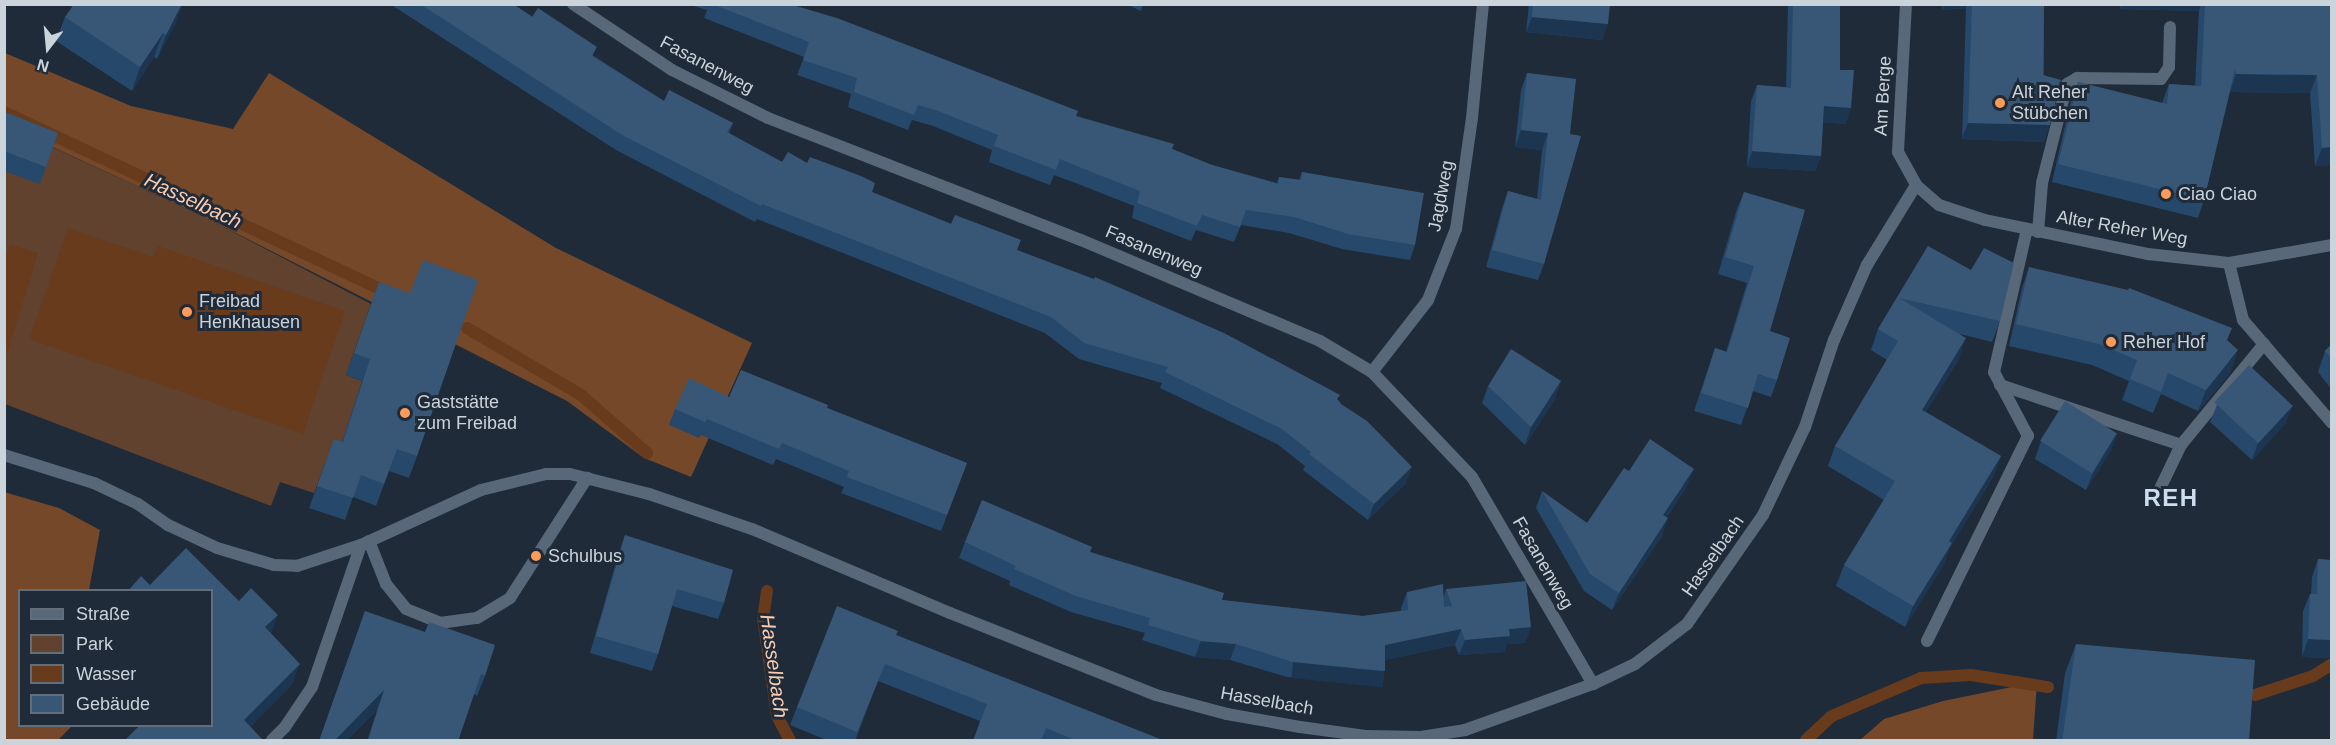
<!DOCTYPE html>
<html>
<head>
<meta charset="utf-8">
<style>
	body { margin:0 }
	#map { position:relative; width:2336px; height:745px; overflow:hidden; background:#1f2b38; font-family:Helvetica,sans-serif }
	div>[style] { position:absolute }
	[style*='--x'] { left:calc(var(--x)*1px); top:calc(var(--y)*1px); width:calc(var(--w)*1px); rotate:calc(var(--a)*1deg) }
	.green>* { inset:0; background:#60422f }
	.forest>* { inset:0; background:#75482a }
	.water>* { inset:0; background:#683b1d }
	.stream>* { height:12px; margin:-6px; padding:0 6px; transform-origin:6px; border-radius:6px; background:#683b1d }
	.service>* { height:12px; margin:-6px; padding:0 6px; transform-origin:6px; border-radius:6px; background:#586879 }
	.minor>* { height:12px; margin:-6px; padding:0 6px; transform-origin:6px; border-radius:6px; background:#586879 }
	.wall>* { inset:0; background:#26486a }
	.shaded-wall>* { inset:0; background:#1c3651; transform-origin:0 0 }
	.building>* { inset:0; background:#385777; transform-origin:0 0 }
	.dots>* { width:16px; height:16px; translate:-50% -50%; box-sizing:border-box; border:3px solid #1f2b38; border-radius:50% }
	span { translate:-50% -50%; white-space:nowrap; text-align:center; line-height:1.15; -webkit-text-stroke:6px #1f2b38; paint-order:stroke }
	.street-label { font-size:18px; color:#cbd3db }
	.poi-label { font-size:18px; color:#cbd3db }
	.left { translate:0 -50%; text-align:left }
	.water-label { font-size:20px; color:#faccb1; font-style:italic }
	.district-label { font-size:24px; color:#cddcee; font-weight:700; letter-spacing:1.5px }
	.frame { position:absolute; inset:0; border:6px solid #cbd3db; pointer-events:none }
	.legend { position:absolute; left:18px; top:589px; width:195px; height:138px; box-sizing:border-box; background:#1f2b38; border:2px solid #646e79; margin:0; padding:8px 10px; list-style:none; font-size:18px; color:#cbd3db }
	.legend li { display:flex; align-items:center; gap:12px; height:30px }
	.legend b { width:30px; border:2px solid #646e79 }
	.north { position:absolute; left:18px; top:18px; width:60px; height:60px; -webkit-text-stroke:4px #1f2b38; paint-order:stroke; rotate:196deg; font-size:16px; font-weight:700; line-height:24px; text-align:center; color:#cbd3db }
	.north::after { content:''; display:block; margin:auto; width:21px; height:27px; background:#cbd3db; clip-path:polygon(50% 0,100% 100%,50% 72%,0 100%) }
</style>
</head>
<body>
<div id="map">
	<div class="green">
		<i style="clip-path:polygon(4px 125px,206px 218px,371px 304px,346px 375px,362px 381px,339px 454px,326px 461px,314px 493px,280px 482px,271px 506px,5px 404px)"></i>
	</div>
	<div class="forest">
		<i style="clip-path:polygon(5px 53px,131px 106px,233px 129px,269px 73px,556px 248px,752px 343px,691px 477px,644px 458px,567px 401px,206px 218px,5px 125px)"></i>
		<i style="clip-path:polygon(4px 492px,59px 508px,100px 530px,89px 590px,20px 590px,20px 726px,72px 726px,58px 740px,5px 740px)"></i>
		<i style="clip-path:polygon(2037px 682px,2033px 740px,1860px 740px,1884px 719px,1943px 701px)"></i>
	</div>
	<div class="water">
		<i style="clip-path:polygon(68px 228px,153px 257px,158px 246px,345px 311px,303px 434px,29px 339px)"></i>
		<i style="clip-path:polygon(10px 244px,38px 253px,8px 351px,4px 350px,4px 261px)"></i>
	</div>
	<div class="stream">
		<i style="--x:4;--y:112;--w:418;--a:25.2"></i>
		<i style="--x:467;--y:328;--w:132;--a:30.4"></i>
		<i style="--x:581;--y:395;--w:88;--a:41.3"></i>
		<i style="--x:767;--y:591;--w:27;--a:98"></i>
		<i style="--x:763;--y:618;--w:99;--a:81.9"></i>
		<i style="--x:777;--y:716;--w:27;--a:62"></i>
		<i style="--x:2255;--y:695;--w:61;--a:-18.1"></i>
		<i style="--x:2313;--y:676;--w:22;--a:-32"></i>
		<i style="--x:1806;--y:740;--w:35;--a:-43"></i>
		<i style="--x:1832;--y:716;--w:97;--a:-23.1"></i>
		<i style="--x:1921;--y:678;--w:50;--a:-3.4"></i>
		<i style="--x:1971;--y:675;--w:78;--a:8.9"></i>
	</div>
	<div class="service">
		<i style="--x:2038;--y:232;--w:49;--a:-85.3"></i>
		<i style="--x:2042;--y:183;--w:102;--a:-75.8"></i>
		<i style="--x:2067;--y:84;--w:12;--a:-31"></i>
		<i style="--x:2077;--y:78;--w:84;--a:0.7"></i>
		<i style="--x:2161;--y:79;--w:14;--a:-56"></i>
		<i style="--x:2169;--y:67;--w:40;--a:-88.6"></i>
		<i style="--x:2000;--y:385;--w:191;--a:18.3"></i>
		<i style="--x:2155;--y:499;--w:60;--a:-64.3"></i>
		<i style="--x:2181;--y:445;--w:131;--a:-50.6"></i>
		<i style="--x:369;--y:541;--w:46;--a:68.4"></i>
		<i style="--x:386;--y:584;--w:32;--a:51"></i>
		<i style="--x:406;--y:609;--w:37;--a:22"></i>
		<i style="--x:440;--y:623;--w:37;--a:-8"></i>
		<i style="--x:477;--y:618;--w:39;--a:-31"></i>
		<i style="--x:510;--y:598;--w:143;--a:-57.3"></i>
		<i style="--x:1927;--y:641;--w:229;--a:-63.8"></i>
		<i style="--x:2028;--y:436;--w:72;--a:-118"></i>
		<i style="--x:1994;--y:372;--w:147;--a:-77"></i>
		<i style="--x:272;--y:740;--w:18;--a:-45"></i>
		<i style="--x:285;--y:727;--w:48;--a:-56"></i>
		<i style="--x:312;--y:687;--w:150;--a:-71"></i>
	</div>
	<div class="minor">
		<i style="--x:573;--y:4;--w:119;--a:33.7"></i>
		<i style="--x:672;--y:70;--w:107;--a:26.6"></i>
		<i style="--x:768;--y:118;--w:336;--a:21.3"></i>
		<i style="--x:1081;--y:240;--w:259;--a:22.9"></i>
		<i style="--x:1320;--y:341;--w:61;--a:30.8"></i>
		<i style="--x:1372;--y:372;--w:145;--a:46.4"></i>
		<i style="--x:1472;--y:477;--w:240;--a:59.7"></i>
		<i style="--x:1906;--y:4;--w:148;--a:93.1"></i>
		<i style="--x:1898;--y:152;--w:38;--a:61"></i>
		<i style="--x:1916;--y:185;--w:30;--a:41"></i>
		<i style="--x:1939;--y:205;--w:48;--a:18.1"></i>
		<i style="--x:1985;--y:220;--w:167;--a:11.8"></i>
		<i style="--x:2148;--y:254;--w:81;--a:6.3"></i>
		<i style="--x:2229;--y:263;--w:105;--a:-9.9"></i>
		<i style="--x:2229;--y:263;--w:59;--a:76.2"></i>
		<i style="--x:2243;--y:320;--w:136;--a:49.2"></i>
		<i style="--x:1372;--y:372;--w:91;--a:-52.1"></i>
		<i style="--x:1428;--y:300;--w:76;--a:-68.5"></i>
		<i style="--x:1456;--y:229;--w:112;--a:-81.8"></i>
		<i style="--x:1472;--y:118;--w:115;--a:-84.5"></i>
		<i style="--x:4;--y:455;--w:94;--a:17.3"></i>
		<i style="--x:94;--y:483;--w:49;--a:25.5"></i>
		<i style="--x:138;--y:504;--w:37;--a:35"></i>
		<i style="--x:168;--y:525;--w:54;--a:25.1"></i>
		<i style="--x:217;--y:548;--w:59;--a:16.6"></i>
		<i style="--x:274;--y:565;--w:23;--a:2"></i>
		<i style="--x:297;--y:566;--w:67;--a:-18.2"></i>
		<i style="--x:361;--y:545;--w:132;--a:-24.6"></i>
		<i style="--x:481;--y:490;--w:67;--a:-13.8"></i>
		<i style="--x:546;--y:474;--w:24;--a:0"></i>
		<i style="--x:570;--y:474;--w:81;--a:14.2"></i>
		<i style="--x:649;--y:494;--w:109;--a:18.8"></i>
		<i style="--x:752;--y:529;--w:215;--a:23"></i>
		<i style="--x:950;--y:613;--w:222;--a:21.7"></i>
		<i style="--x:1156;--y:695;--w:73;--a:15"></i>
		<i style="--x:1227;--y:714;--w:74;--a:10.1"></i>
		<i style="--x:1300;--y:727;--w:68;--a:7.7"></i>
		<i style="--x:1367;--y:736;--w:54;--a:1.1"></i>
		<i style="--x:1421;--y:737;--w:45;--a:-9"></i>
		<i style="--x:1465;--y:730;--w:136;--a:-19.8"></i>
		<i style="--x:1593;--y:684;--w:47;--a:-25.5"></i>
		<i style="--x:1635;--y:664;--w:66;--a:-37.6"></i>
		<i style="--x:1687;--y:624;--w:133;--a:-55.1"></i>
		<i style="--x:1763;--y:515;--w:98;--a:-64.5"></i>
		<i style="--x:1805;--y:427;--w:92;--a:-71.6"></i>
		<i style="--x:1834;--y:340;--w:82;--a:-66.3"></i>
		<i style="--x:1867;--y:265;--w:94;--a:-58.5"></i>
	</div>
	<div class="wall">
		<i style="clip-path:polygon(390px 4px,513px 4px,664px 101px,733px 123px,729px 133px,782px 162px,807px 163px,872px 192px,1017px 250px,1338px 400px,1406px 483px,1368px 520px,1303px 470px,1305px 466px,1277px 444px,1160px 388px,1162px 383px,1079px 359px,1045px 333px,757px 219px,755px 222px,616px 150px)"></i>
		<i style="clip-path:polygon(687px 4px,797px 4px,796px 6px,1076px 116px,1172px 149px,1212px 165px,1277px 183px,1279px 177px,1299px 180px,1302px 172px,1415px 245px,1410px 260px,1342px 249px,1289px 233px,1241px 225px,1234px 242px,1196px 230px,1191px 241px,1132px 218px,1134px 206px,1078px 184px,1054px 175px,1050px 185px,989px 162px,992px 150px,933px 126px,912px 120px,908px 130px,848px 107px,851px 94px,797px 75px,804px 57px,704px 18px,707px 10px)"></i>
		<i style="clip-path:polygon(1126px 4px,1143px 4px,1141px 11px)"></i>
		<i style="clip-path:polygon(1529px 4px,1610px 4px,1602px 40px,1526px 32px)"></i>
		<i style="clip-path:polygon(1788px 4px,1840px 4px,1840px 70px,1846px 124px,1823px 122px,1821px 156px,1815px 171px,1747px 167px,1751px 101px,1757px 85px,1786px 87px)"></i>
		<i style="clip-path:polygon(1942px 4px,2044px 4px,2044px 142px,1962px 139px,1966px 8px,1942px 10px)"></i>
		<i style="clip-path:polygon(2120px 4px,2331px 4px,2331px 165px,2315px 166px,2310px 93px,2230px 92px,2204px 200px,2198px 218px,2052px 182px,2071px 100px,2078px 82px,2162px 103px,2169px 84px,2195px 86px,2199px 11px,2120px 9px)"></i>
		<i style="clip-path:polygon(65px 17px,176px 22px,157px 59px,154px 57px,132px 91px,56px 41px)"></i>
		<i style="clip-path:polygon(1527px 73px,1576px 79px,1544px 264px,1538px 280px,1486px 267px,1502px 208px,1508px 191px,1537px 199px,1542px 150px,1515px 147px,1521px 90px)"></i>
		<i style="clip-path:polygon(5px 112px,58px 133px,40px 184px,4px 171px)"></i>
		<i style="clip-path:polygon(1744px 192px,1770px 331px,1777px 380px,1771px 397px,1753px 391px,1741px 425px,1694px 411px,1715px 348px,1726px 352px,1747px 283px,1718px 274px,1737px 209px)"></i>
		<i style="clip-path:polygon(1928px 246px,2000px 321px,1992px 342px,1960px 334px,1959px 359px,1926px 412px,2001px 456px,1993px 477px,1949px 549px,1944px 564px,1905px 627px,1836px 586px,1844px 565px,1884px 500px,1828px 466px,1835px 446px,1887px 360px,1871px 350px,1878px 329px)"></i>
		<i style="clip-path:polygon(2029px 267px,2227px 340px,2231px 372px,2198px 411px,2161px 394px,2153px 413px,2122px 400px,2129px 381px,2092px 365px,2009px 346px,2022px 288px)"></i>
		<i style="clip-path:polygon(379px 282px,417px 456px,409px 478px,389px 471px,376px 506px,353px 497px,345px 520px,309px 508px,334px 439px,342px 442px,362px 381px,346px 375px)"></i>
		<i style="clip-path:polygon(2331px 345px,2331px 389px,2318px 372px,2325px 351px)"></i>
		<i style="clip-path:polygon(1488px 386px,1555px 399px,1525px 445px,1482px 403px)"></i>
		<i style="clip-path:polygon(729px 397px,827px 408px,967px 463px,941px 531px,841px 493px,844px 487px,776px 459px,773px 465px,701px 435px,699px 438px,669px 425px,675px 409px)"></i>
		<i style="clip-path:polygon(2217px 405px,2286px 423px,2252px 460px,2210px 422px)"></i>
		<i style="clip-path:polygon(2117px 433px,2111px 450px,2086px 490px,2035px 459px,2041px 441px)"></i>
		<i style="clip-path:polygon(1629px 471px,1687px 486px,1667px 517px,1662px 536px,1612px 610px,1584px 591px,1536px 508px,1542px 491px,1587px 523px)"></i>
		<i style="clip-path:polygon(625px 535px,724px 603px,718px 619px,672px 606px,658px 654px,652px 671px,590px 653px,619px 552px)"></i>
		<i style="clip-path:polygon(965px 542px,1090px 552px,1222px 600px,1363px 616px,1401px 611px,1401px 608px,1407px 592px,1444px 596px,1446px 589px,1531px 627px,1525px 643px,1507px 644px,1504px 652px,1459px 655px,1455px 645px,1385px 660px,1379px 686px,1287px 677px,1230px 660px,1195px 657px,1142px 640px,1145px 633px,1071px 612px,1009px 585px,1010px 581px,959px 558px)"></i>
		<i style="clip-path:polygon(2318px 559px,2331px 560px,2331px 658px,2302px 657px,2303px 611px,2310px 594px,2311px 594px,2312px 577px)"></i>
		<i style="clip-path:polygon(365px 611px,485px 676px,477px 696px,474px 694px,458px 741px,367px 741px,377px 710px,346px 741px,319px 741px)"></i>
		<i style="clip-path:polygon(896px 635px,1165px 741px,973px 741px,980px 721px,878px 681px,855px 741px,829px 741px,790px 725px,797px 707px)"></i>
		<i style="clip-path:polygon(2076px 644px,2249px 741px,2056px 741px,2065px 673px)"></i>
	</div>
	<div class="shaded-wall">
		<i style="clip-path:polygon(182px 4px,183px 4px,176px 22px,157px 59px,166px 35px)"></i>
		<i style="clip-path:polygon(1944px 4px,1967px 4px,1966px 8px,1942px 10px)"></i>
		<i style="clip-path:polygon(2121px 4px,2201px 4px,2199px 11px,2120px 9px)"></i>
		<i style="clip-path:polygon(1532px 17px,1608px 24px,1602px 40px,1526px 32px)"></i>
		<i style="clip-path:polygon(163px 33px,154px 57px,132px 91px,140px 67px)"></i>
		<i style="clip-path:polygon(2236px 74px,2317px 75px,2310px 93px,2230px 92px)"></i>
		<i style="clip-path:polygon(1824px 106px,1851px 108px,1846px 124px,1818px 122px)"></i>
		<i style="clip-path:polygon(1968px 123px,2050px 125px,2044px 142px,1962px 139px)"></i>
		<i style="clip-path:polygon(1521px 130px,1548px 133px,1542px 150px,1515px 147px)"></i>
		<i style="clip-path:polygon(2331px 147px,2331px 165px,2315px 166px,2322px 148px)"></i>
		<i style="clip-path:polygon(1752px 151px,1821px 156px,1815px 171px,1747px 167px)"></i>
		<i style="clip-path:polygon(1966px 338px,1959px 359px,1915px 430px,1922px 410px)"></i>
		<i style="clip-path:polygon(2238px 350px,2231px 372px,2198px 411px,2206px 390px)"></i>
		<i style="clip-path:polygon(1561px 381px,1555px 399px,1525px 445px,1531px 427px)"></i>
		<i style="clip-path:polygon(2293px 406px,2286px 423px,2252px 460px,2258px 443px)"></i>
		<i style="clip-path:polygon(2117px 433px,2111px 450px,2086px 490px,2093px 473px)"></i>
		<i style="clip-path:polygon(2001px 456px,1993px 477px,1949px 549px,1944px 564px,1905px 627px,1913px 606px,1949px 541px)"></i>
		<i style="clip-path:polygon(1412px 467px,1406px 483px,1368px 520px,1374px 504px)"></i>
		<i style="clip-path:polygon(1694px 469px,1687px 486px,1657px 532px,1663px 515px)"></i>
		<i style="clip-path:polygon(1668px 518px,1662px 536px,1612px 610px,1619px 593px)"></i>
		<i style="clip-path:polygon(278px 615px,270px 636px,265px 627px)"></i>
		<i style="clip-path:polygon(1531px 627px,1525px 643px,1507px 644px,1504px 652px,1459px 655px,1465px 640px,1509px 629px)"></i>
		<i style="clip-path:polygon(1461px 629px,1455px 645px,1380px 661px,1385px 645px)"></i>
		<i style="clip-path:polygon(2308px 639px,2331px 640px,2331px 658px,2302px 657px)"></i>
		<i style="clip-path:polygon(1201px 641px,1236px 644px,1230px 660px,1195px 657px)"></i>
		<i style="left:1293px;top:662px;width:92px;height:16px;rotate:6deg"></i>
		<i style="clip-path:polygon(300px 664px,292px 685px,236px 741px,244px 720px)"></i>
		<i style="clip-path:polygon(384px 690px,377px 710px,346px 741px,334px 741px)"></i>
	</div>
	<div class="building">
		<i style="clip-path:polygon(74px 4px,182px 4px,166px 35px,163px 33px,140px 67px,65px 17px)"></i>
		<i style="clip-path:polygon(420px 4px,513px 4px,532px 17px,538px 8px,597px 47px,592px 56px,664px 101px,669px 90px,733px 123px,727px 132px,782px 162px,788px 152px,807px 163px,810px 157px,861px 176px,875px 183px,872px 192px,951px 224px,955px 215px,1021px 240px,1017px 250px,1094px 279px,1095px 277px,1224px 333px,1340px 395px,1337px 399px,1341px 404px,1367px 421px,1412px 467px,1374px 504px,1309px 454px,1311px 452px,1282px 429px,1165px 372px,1168px 367px,1084px 343px,1051px 317px,762px 204px,761px 206px,622px 135px)"></i>
		<i style="clip-path:polygon(712px 4px,797px 4px,796px 6px,837px 18px,1078px 111px,1076px 116px,1174px 144px,1172px 149px,1212px 165px,1278px 184px,1279px 177px,1301px 180px,1302px 172px,1424px 193px,1415px 245px,1348px 234px,1294px 217px,1246px 210px,1240px 227px,1202px 215px,1197px 226px,1137px 203px,1140px 191px,1084px 169px,1060px 159px,1056px 170px,994px 146px,998px 135px,938px 111px,918px 105px,914px 115px,854px 92px,857px 78px,803px 60px,809px 42px)"></i>
		<i style="clip-path:polygon(1533px 4px,1610px 4px,1608px 24px,1532px 17px)"></i>
		<i style="clip-path:polygon(1793px 4px,1840px 4px,1840px 70px,1854px 70px,1851px 108px,1824px 106px,1821px 156px,1752px 151px,1757px 85px,1791px 88px)"></i>
		<i style="clip-path:polygon(1972px 4px,2044px 4px,2043px 75px,2061px 80px,2050px 125px,1968px 123px)"></i>
		<i style="clip-path:polygon(2205px 4px,2331px 4px,2331px 147px,2322px 148px,2317px 75px,2236px 74px,2235px 69px,2204px 200px,2058px 164px,2078px 82px,2167px 104px,2169px 84px,2201px 86px)"></i>
		<i style="clip-path:polygon(1527px 73px,1576px 79px,1570px 134px,1581px 136px,1544px 264px,1492px 250px,1508px 191px,1541px 200px,1548px 133px,1521px 130px)"></i>
		<i style="clip-path:polygon(5px 112px,58px 133px,46px 167px,4px 151px)"></i>
		<i style="clip-path:polygon(1744px 192px,1805px 210px,1770px 331px,1790px 338px,1777px 380px,1758px 374px,1748px 408px,1701px 393px,1715px 348px,1727px 352px,1754px 266px,1725px 257px)"></i>
		<i style="clip-path:polygon(1928px 246px,1971px 270px,1984px 248px,2014px 263px,2000px 321px,1899px 298px,1966px 338px,1922px 410px,2001px 456px,1949px 541px,1952px 543px,1913px 606px,1844px 565px,1895px 481px,1835px 446px,1898px 341px,1878px 329px)"></i>
		<i style="clip-path:polygon(423px 260px,478px 280px,417px 456px,397px 449px,384px 484px,361px 475px,353px 498px,317px 486px,334px 439px,343px 442px,370px 359px,354px 353px,379px 282px,410px 293px)"></i>
		<i style="clip-path:polygon(2029px 267px,2128px 290px,2129px 288px,2232px 328px,2227px 340px,2238px 350px,2206px 390px,2168px 373px,2161px 392px,2130px 379px,2137px 360px,2099px 344px,2016px 324px)"></i>
		<i style="clip-path:polygon(2331px 345px,2331px 358px,2325px 351px)"></i>
		<i style="clip-path:polygon(1511px 349px,1561px 381px,1531px 427px,1488px 386px)"></i>
		<i style="left:2249px;top:365px;width:60px;height:51px;rotate:43deg"></i>
		<i style="clip-path:polygon(741px 370px,828px 405px,827px 408px,967px 463px,947px 515px,847px 477px,849px 471px,782px 443px,779px 449px,707px 419px,705px 422px,675px 409px,689px 378px,729px 397px)"></i>
		<i style="left:2065px;top:401px;width:61px;height:47px;rotate:32deg"></i>
		<i style="clip-path:polygon(1650px 439px,1694px 469px,1663px 515px,1668px 518px,1619px 593px,1590px 574px,1542px 491px,1587px 523px,1624px 468px,1629px 471px)"></i>
		<i style="clip-path:polygon(982px 500px,1092px 547px,1090px 552px,1224px 593px,1222px 600px,1363px 616px,1408px 610px,1407px 592px,1443px 584px,1444px 607px,1452px 606px,1446px 589px,1526px 581px,1531px 627px,1509px 629px,1510px 636px,1465px 640px,1461px 629px,1385px 645px,1385px 671px,1293px 662px,1236px 644px,1201px 641px,1148px 625px,1150px 618px,1076px 596px,1014px 569px,1016px 566px,965px 542px)"></i>
		<i style="clip-path:polygon(625px 535px,733px 570px,724px 603px,677px 589px,658px 654px,596px 636px)"></i>
		<i style="clip-path:polygon(186px 548px,239px 601px,251px 588px,278px 615px,265px 627px,300px 664px,244px 720px,264px 741px,124px 741px,139px 726px,212px 726px,212px 591px,128px 591px,141px 576px,150px 585px)"></i>
		<i style="clip-path:polygon(2318px 559px,2331px 560px,2331px 640px,2308px 639px,2310px 594px,2317px 594px)"></i>
		<i style="clip-path:polygon(837px 606px,898px 631px,896px 635px,1165px 741px,1077px 741px,1046px 728px,1041px 741px,973px 741px,987px 704px,885px 664px,857px 732px,797px 707px)"></i>
		<i style="clip-path:polygon(365px 611px,425px 632px,429px 622px,495px 645px,485px 676px,481px 674px,458px 741px,368px 741px,384px 690px,334px 741px,319px 741px)"></i>
		<i style="clip-path:polygon(2076px 644px,2255px 660px,2249px 741px,2062px 741px)"></i>
	</div>
	<div class="dots">
		<i style="left:2000px;top:103px;background:#fe9b59"></i>
		<i style="left:2166px;top:194px;background:#fe9b59"></i>
		<i style="left:187px;top:312px;background:#fe9b59"></i>
		<i style="left:2111px;top:342px;background:#fe9b59"></i>
		<i style="left:405px;top:413px;background:#fe9b59"></i>
		<i style="left:536px;top:556px;background:#fe9b59"></i>
	</div>
	<div class="street-label">
		<span style="left:707px;top:65px;rotate:28deg">Fasanenweg</span>
		<span style="left:1883px;top:96px;rotate:-87deg">Am Berge</span>
		<span style="left:1441px;top:196px;rotate:-79deg">Jagdweg</span>
		<span style="left:2122px;top:228px;rotate:10deg">Alter Reher Weg</span>
		<span style="left:1154px;top:251px;rotate:23deg">Fasanenweg</span>
		<span style="left:1713px;top:556px;rotate:-55deg">Hasselbach</span>
		<span style="left:1543px;top:563px;rotate:60deg">Fasanenweg</span>
		<span style="left:1267px;top:701px;rotate:10deg">Hasselbach</span>
	</div>
	<div class="poi-label">
		<span class="left" style="left:2012px;top:103px">Alt Reher<br>Stübchen</span>
		<span class="left" style="left:2178px;top:194px">Ciao Ciao</span>
		<span class="left" style="left:199px;top:312px">Freibad<br>Henkhausen</span>
		<span class="left" style="left:2123px;top:342px">Reher Hof</span>
		<span class="left" style="left:417px;top:413px">Gaststätte<br>zum Freibad</span>
		<span class="left" style="left:548px;top:556px">Schulbus</span>
	</div>
	<div class="water-label">
		<span style="left:193px;top:201px;rotate:25deg">Hasselbach</span>
		<span style="left:774px;top:666px;rotate:82deg">Hasselbach</span>
	</div>
	<div class="district-label">
		<span style="left:2171px;top:498px">REH</span>
	</div>
	<div class="frame"></div>
	<ul class="legend">
	<li><b style="height:8px;background:#586879"></b>Straße</li>
	<li><b style="height:16px;background:#60422f"></b>Park</li>
	<li><b style="height:16px;background:#683b1d"></b>Wasser</li>
	<li><b style="height:16px;background:#385777"></b>Gebäude</li>
	</ul>
	<div class="north">N</div>
</div>
</body>
</html>
